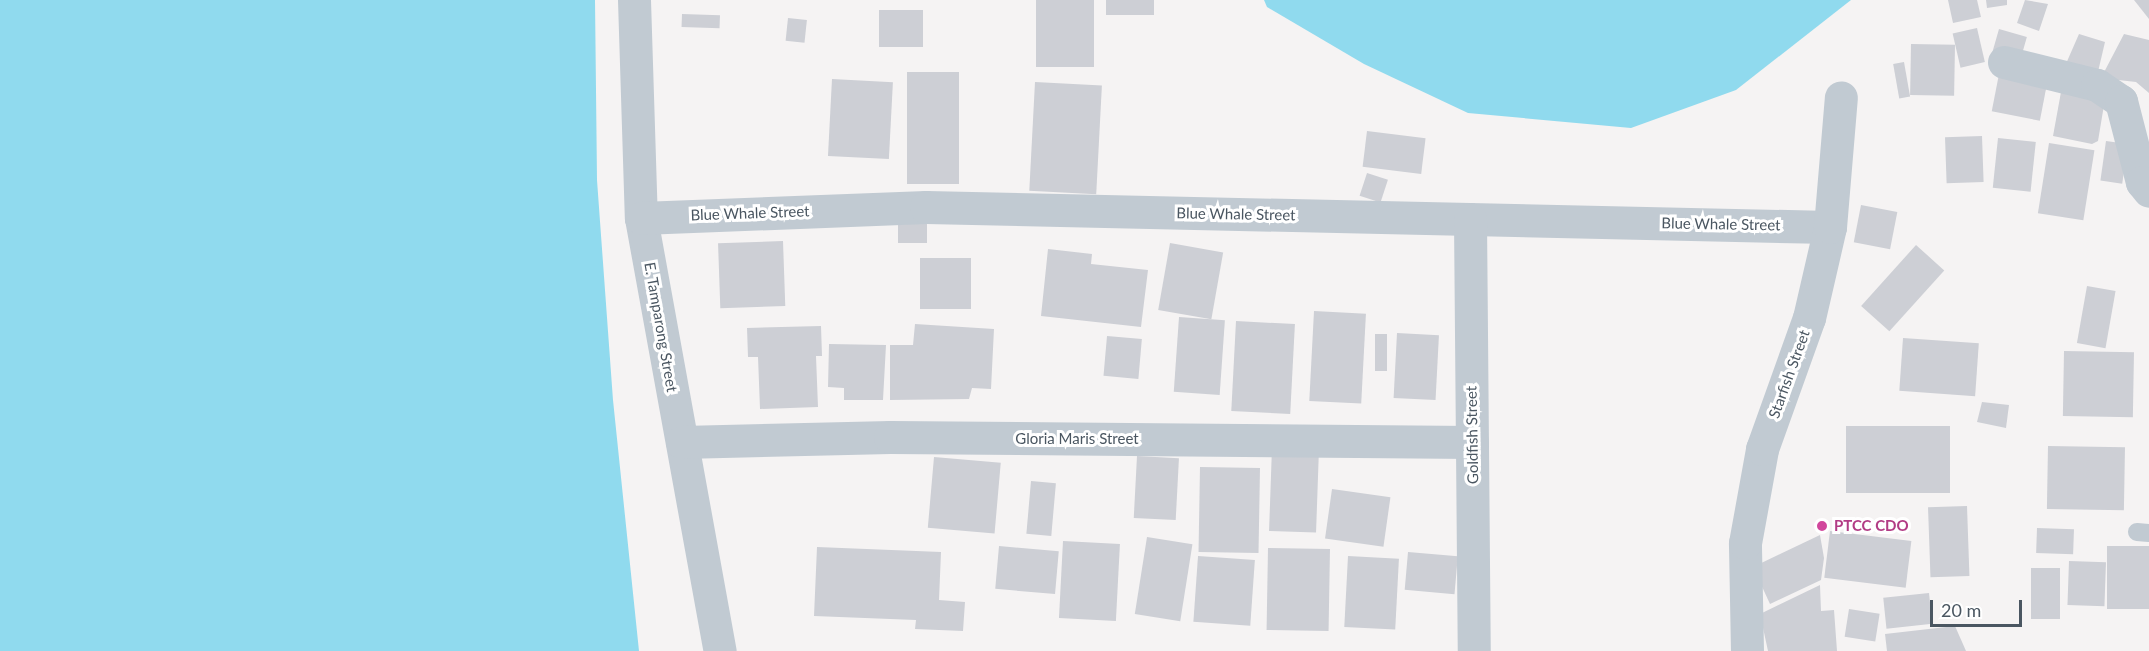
<!DOCTYPE html>
<html>
<head>
<meta charset="utf-8">
<style>
	body { margin:0 }
	#map { position:relative; width:2149px; height:651px; overflow:hidden; background:#f5f3f3; font-family:Lato,sans-serif }
	div>[style] { position:absolute }
	[style*='--x'] { left:calc(var(--x)*1px); top:calc(var(--y)*1px); width:calc(var(--w)*1px); rotate:calc(var(--a)*1deg) }
	.water>* { inset:0; background:#90daee }
	.building>* { inset:0; background:#cdcfd5; transform-origin:0 0 }
	.lane>* { height:18px; margin:-9px; padding:0 9px; transform-origin:9px; border-radius:9px; background:#c1cad2 }
	.street>* { height:33px; margin:-16.5px; padding:0 16.5px; transform-origin:16.5px; border-radius:16.5px; background:#c1cad2 }
	.dots>* { width:16px; height:16px; translate:-50% -50%; box-sizing:border-box; border:3px solid #fff; border-radius:50% }
	span { translate:-50% -50%; white-space:nowrap; text-align:center; line-height:1.15; -webkit-text-stroke:6px #fff; paint-order:stroke }
	.street-label { font-size:15px; color:#4a5661 }
	.hotel-label { font-size:15px; color:#b23c85; font-weight:700 }
	.left { translate:0 -50%; text-align:left }
	.scale { position:absolute; left:1930px; top:600px; width:92px; height:27px; box-sizing:border-box; border:3px solid #4a5661; border-top:0; padding-left:8px; font-size:18px; line-height:21px; white-space:nowrap; color:#4a5661; -webkit-text-stroke:4px #fff; paint-order:stroke }
</style>
</head>
<body>
<div id="map">
	<div class="water">
		<i style="clip-path:polygon(0 0,595px 0,597px 180px,613px 400px,639px 651px,0 651px)"></i>
		<i style="clip-path:polygon(1264px 0,1851px 0,1736px 90px,1631px 128px,1468px 113px,1364px 64px,1267px 7px)"></i>
	</div>
	<div class="building">
		<i style="left:1036px;top:0;width:58px;height:67px"></i>
		<i style="left:1106px;top:0;width:48px;height:15px"></i>
		<i style="clip-path:polygon(1948px 0,1977px 0,1981px 17px,1953px 23px)"></i>
		<i style="clip-path:polygon(1986px 0,2007px 0,2007px 5px,1987px 8px)"></i>
		<i style="clip-path:polygon(2025px 0,2048px 4px,2039px 31px,2017px 23px)"></i>
		<i style="clip-path:polygon(2134px 0,2149px 0,2149px 19px)"></i>
		<i style="left:879px;top:10px;width:44px;height:37px"></i>
		<i style="left:682px;top:14px;width:38px;height:13px;rotate:2deg"></i>
		<i style="left:788px;top:18px;width:19px;height:23px;rotate:6deg"></i>
		<i style="left:1977px;top:28px;width:35px;height:25px;rotate:77deg"></i>
		<i style="left:1999px;top:29px;width:29px;height:26px;rotate:16deg"></i>
		<i style="clip-path:polygon(2079px 34px,2105px 42px,2097px 76px,2065px 66px)"></i>
		<i style="clip-path:polygon(2124px 34px,2149px 40px,2149px 93px,2136px 82px,2101px 78px)"></i>
		<i style="left:1911px;top:44px;width:44px;height:51px;rotate:1deg"></i>
		<i style="left:1904px;top:62px;width:35px;height:11px;rotate:80deg"></i>
		<i style="left:907px;top:72px;width:52px;height:112px"></i>
		<i style="left:1999px;top:74px;width:49px;height:38px;rotate:11deg"></i>
		<i style="left:832px;top:79px;width:61px;height:77px;rotate:3deg"></i>
		<i style="left:1035px;top:82px;width:67px;height:109px;rotate:3deg"></i>
		<i style="clip-path:polygon(2061px 92px,2105px 99px,2098px 141px,2092px 144px,2053px 136px)"></i>
		<i style="left:1367px;top:131px;width:59px;height:36px;rotate:7deg"></i>
		<i style="left:1982px;top:136px;width:46px;height:37px;rotate:88deg"></i>
		<i style="left:1998px;top:138px;width:38px;height:50px;rotate:6deg"></i>
		<i style="left:2106px;top:141px;width:22px;height:40px;rotate:8deg"></i>
		<i style="left:2049px;top:143px;width:46px;height:71px;rotate:9deg"></i>
		<i style="left:1367px;top:173px;width:22px;height:24px;rotate:18deg"></i>
		<i style="left:1861px;top:205px;width:37px;height:38px;rotate:11deg"></i>
		<i style="left:898px;top:217px;width:29px;height:26px"></i>
		<i style="left:783px;top:241px;width:65px;height:65px;rotate:88deg"></i>
		<i style="left:1170px;top:243px;width:54px;height:68px;rotate:10deg"></i>
		<i style="left:1916px;top:245px;width:38px;height:82px;rotate:42deg"></i>
		<i style="clip-path:polygon(1048px 249px,1092px 254px,1091px 264px,1148px 270px,1141px 327px,1041px 316px)"></i>
		<i style="left:920px;top:258px;width:51px;height:51px"></i>
		<i style="left:2087px;top:286px;width:29px;height:58px;rotate:10deg"></i>
		<i style="left:1314px;top:311px;width:52px;height:90px;rotate:3deg"></i>
		<i style="left:1179px;top:317px;width:46px;height:75px;rotate:4deg"></i>
		<i style="left:1236px;top:321px;width:59px;height:90px;rotate:3deg"></i>
		<i style="clip-path:polygon(915px 324px,994px 329px,991px 389px,972px 388px,969px 399px,890px 400px,890px 345px,913px 345px)"></i>
		<i style="clip-path:polygon(821px 326px,822px 356px,816px 356px,818px 407px,760px 409px,758px 357px,748px 357px,747px 328px)"></i>
		<i style="left:1397px;top:333px;width:42px;height:65px;rotate:3deg"></i>
		<i style="left:1375px;top:334px;width:12px;height:37px"></i>
		<i style="left:1107px;top:336px;width:35px;height:40px;rotate:5deg"></i>
		<i style="left:1903px;top:338px;width:76px;height:53px;rotate:4deg"></i>
		<i style="clip-path:polygon(829px 344px,886px 345px,883px 400px,844px 400px,844px 388px,828px 387px)"></i>
		<i style="left:2064px;top:351px;width:70px;height:65px;rotate:1deg"></i>
		<i style="clip-path:polygon(1982px 402px,2009px 405px,2006px 428px,1977px 422px)"></i>
		<i style="left:1950px;top:426px;width:67px;height:104px;rotate:90deg"></i>
		<i style="left:2048px;top:446px;width:77px;height:63px;rotate:1deg"></i>
		<i style="left:1272px;top:447px;width:47px;height:84px;rotate:2deg"></i>
		<i style="left:1137px;top:456px;width:42px;height:62px;rotate:3deg"></i>
		<i style="left:934px;top:457px;width:67px;height:71px;rotate:5deg"></i>
		<i style="left:1200px;top:467px;width:60px;height:85px;rotate:1deg"></i>
		<i style="left:1031px;top:481px;width:25px;height:53px;rotate:5deg"></i>
		<i style="left:1332px;top:489px;width:59px;height:50px;rotate:8deg"></i>
		<i style="left:1967px;top:506px;width:70px;height:39px;rotate:88deg"></i>
		<i style="left:2037px;top:528px;width:37px;height:25px;rotate:2deg"></i>
		<i style="left:1830px;top:531px;width:82px;height:47px;rotate:7deg"></i>
		<i style="clip-path:polygon(1820px 535px,1824px 558px,1821px 580px,1770px 604px,1753px 567px)"></i>
		<i style="left:1147px;top:537px;width:46px;height:78px;rotate:9deg"></i>
		<i style="left:1063px;top:541px;width:57px;height:77px;rotate:3deg"></i>
		<i style="left:999px;top:546px;width:60px;height:43px;rotate:5deg"></i>
		<i style="left:2149px;top:546px;width:63px;height:42px;rotate:90deg"></i>
		<i style="clip-path:polygon(817px 547px,941px 552px,939px 600px,965px 602px,963px 631px,915px 629px,916px 620px,814px 616px)"></i>
		<i style="left:1268px;top:548px;width:62px;height:82px;rotate:1deg"></i>
		<i style="left:1408px;top:552px;width:50px;height:38px;rotate:5deg"></i>
		<i style="left:1198px;top:556px;width:57px;height:66px;rotate:4deg"></i>
		<i style="left:1348px;top:556px;width:51px;height:71px;rotate:3deg"></i>
		<i style="left:2069px;top:561px;width:37px;height:44px;rotate:2deg"></i>
		<i style="left:2031px;top:568px;width:29px;height:51px"></i>
		<i style="clip-path:polygon(1820px 585px,1821px 611px,1834px 610px,1837px 651px,1768px 651px,1760px 614px)"></i>
		<i style="left:1929px;top:593px;width:31px;height:46px;rotate:84deg"></i>
		<i style="left:1849px;top:609px;width:31px;height:28px;rotate:9deg"></i>
		<i style="clip-path:polygon(1955px 626px,1966px 651px,1887px 651px,1885px 634px)"></i>
	</div>
	<div class="lane">
		<i style="--x:2137;--y:532;--w:12;--a:5"></i>
	</div>
	<div class="street">
		<i style="--x:634;--y:0;--w:218;--a:88.2"></i>
		<i style="--x:641;--y:218;--w:440;--a:79.7"></i>
		<i style="--x:2004;--y:62;--w:96;--a:13.9"></i>
		<i style="--x:2097;--y:85;--w:29;--a:34"></i>
		<i style="--x:2121;--y:101;--w:84;--a:75.5"></i>
		<i style="--x:2142;--y:182;--w:11;--a:52"></i>
		<i style="--x:641;--y:218;--w:285;--a:-2.2"></i>
		<i style="--x:926;--y:207;--w:904;--a:1.27"></i>
		<i style="--x:1470;--y:219;--w:432;--a:89.5"></i>
		<i style="--x:682;--y:442;--w:208;--a:-1.4"></i>
		<i style="--x:890;--y:437;--w:582;--a:0.49"></i>
		<i style="--x:1747;--y:651;--w:108;--a:-91.1"></i>
		<i style="--x:1745;--y:543;--w:96;--a:-79.7"></i>
		<i style="--x:1762;--y:449;--w:139;--a:-70.3"></i>
		<i style="--x:1809;--y:318;--w:93;--a:-77"></i>
		<i style="--x:1830;--y:227;--w:130;--a:-85.2"></i>
	</div>
	<div class="dots">
		<i style="left:1822px;top:526px;background:#d1479c"></i>
	</div>
	<div class="street-label">
		<span style="left:750px;top:213px;rotate:-2deg">Blue Whale Street</span>
		<span style="left:1236px;top:214px;rotate:1deg">Blue Whale Street</span>
		<span style="left:1721px;top:224px;rotate:1deg">Blue Whale Street</span>
		<span style="left:661px;top:327px;rotate:80deg">E. Tamparong Street</span>
		<span style="left:1789px;top:374px;rotate:-70deg">Starfish Street</span>
		<span style="left:1472px;top:435px;rotate:-91deg">Goldfish Street</span>
		<span style="left:1077px;top:439px">Gloria Maris Street</span>
	</div>
	<div class="hotel-label">
		<span class="left" style="left:1834px;top:526px">PTCC CDO</span>
	</div>
	<div class="scale">20 m</div>
</div>
</body>
</html>
